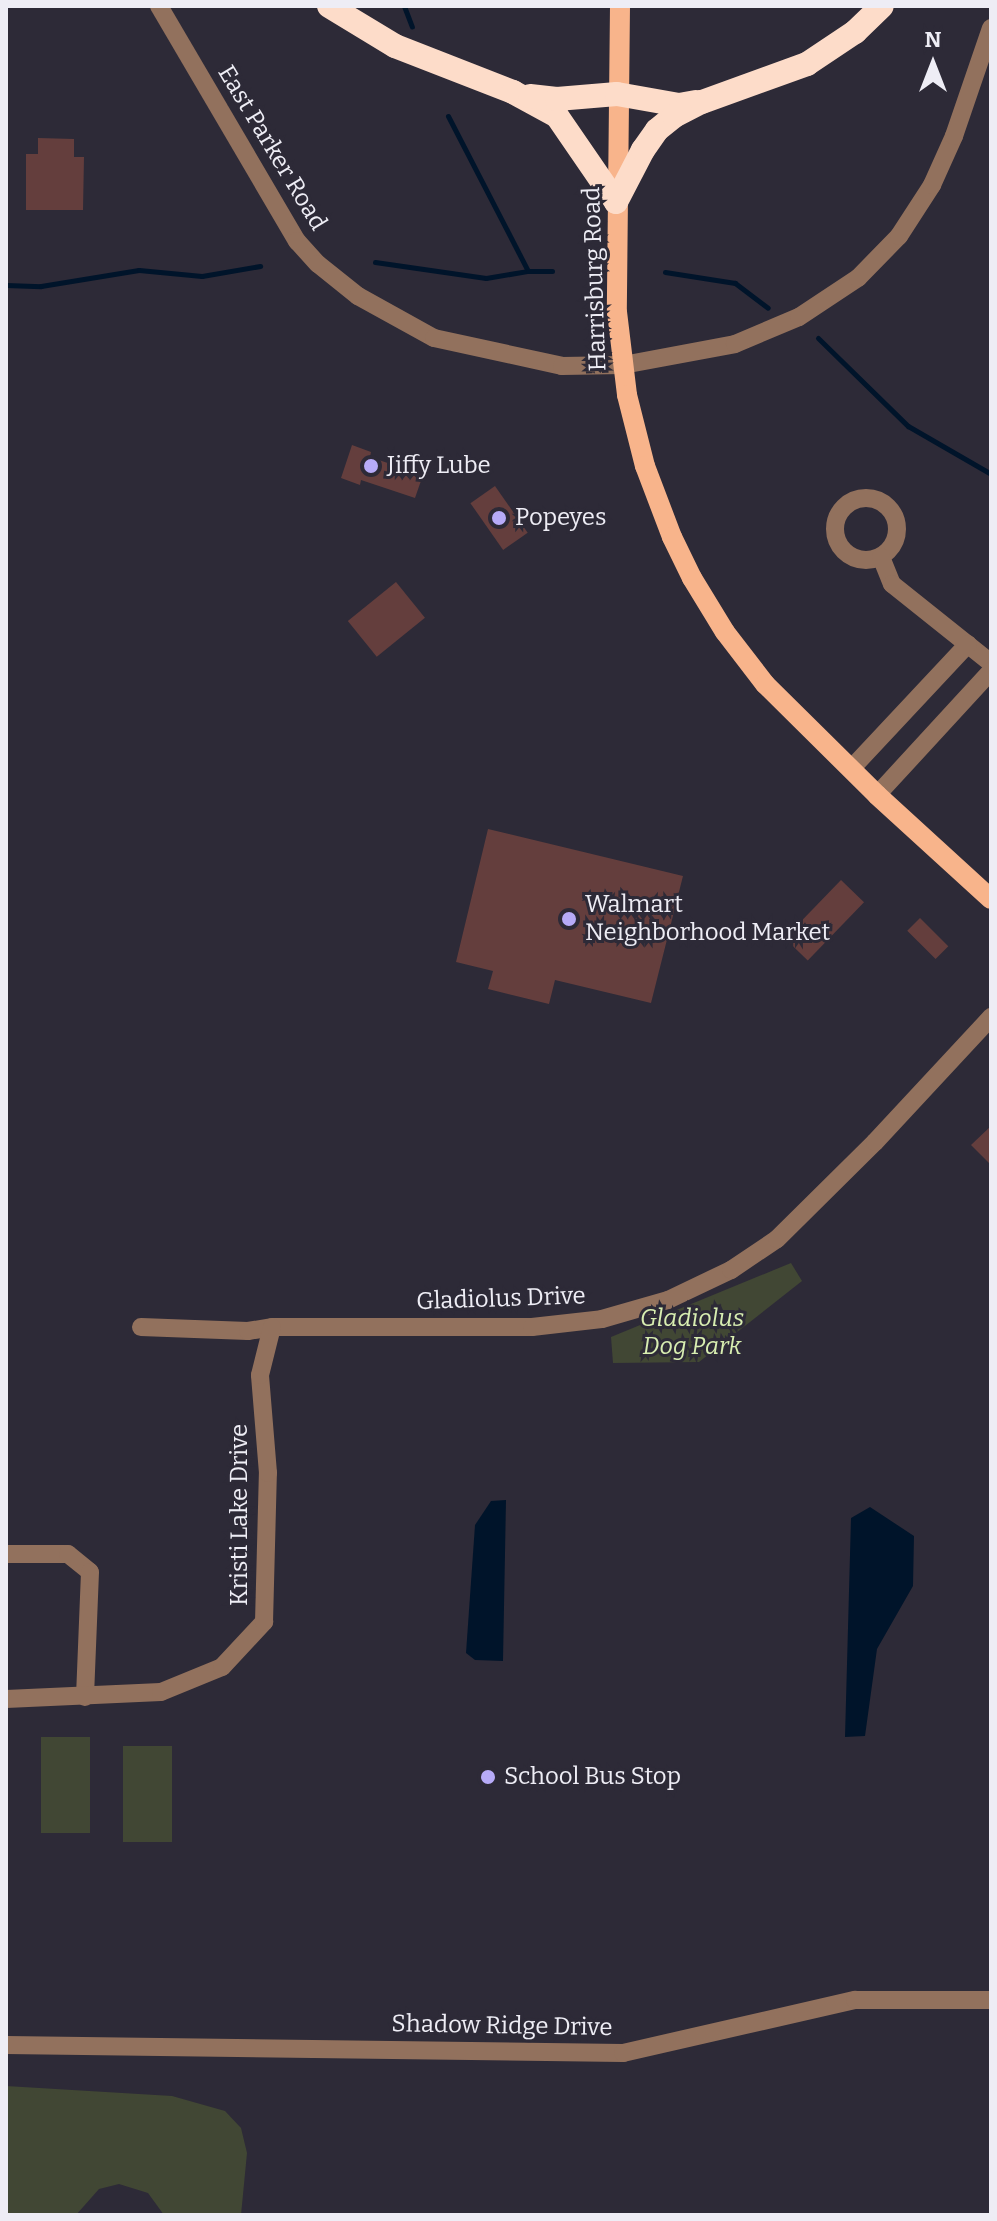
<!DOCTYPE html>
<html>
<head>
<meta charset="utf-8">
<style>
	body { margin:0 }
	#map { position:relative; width:997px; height:2221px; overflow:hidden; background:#2d2a37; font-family:Bitter,serif }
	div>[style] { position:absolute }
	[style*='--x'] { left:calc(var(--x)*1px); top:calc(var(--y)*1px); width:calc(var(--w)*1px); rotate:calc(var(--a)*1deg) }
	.green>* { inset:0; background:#414734; transform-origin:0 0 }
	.water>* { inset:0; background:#00142a }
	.stream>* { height:5px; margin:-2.5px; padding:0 2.5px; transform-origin:2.5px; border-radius:2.5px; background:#00142a }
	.building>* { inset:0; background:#643e3d; transform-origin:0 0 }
	.minor>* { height:18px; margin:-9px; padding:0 9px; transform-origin:9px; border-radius:9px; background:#92715d }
	.minor>.ring { margin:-9px; padding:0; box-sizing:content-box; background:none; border:18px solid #92715d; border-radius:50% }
	.major>* { height:20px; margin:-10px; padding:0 10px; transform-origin:10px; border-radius:10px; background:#f8b48b }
	.highway>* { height:24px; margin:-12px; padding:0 12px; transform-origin:12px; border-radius:12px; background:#fddcc9 }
	.dots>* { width:22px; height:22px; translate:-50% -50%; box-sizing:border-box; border:4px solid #2d2a37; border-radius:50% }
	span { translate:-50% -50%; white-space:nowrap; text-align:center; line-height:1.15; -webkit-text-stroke:6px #2d2a37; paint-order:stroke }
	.street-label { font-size:24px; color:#eeedf5 }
	.poi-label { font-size:24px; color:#eeedf5 }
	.left { translate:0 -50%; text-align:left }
	.park-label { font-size:24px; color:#d8eeb1; font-style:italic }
	.frame { position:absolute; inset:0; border:8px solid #eeedf5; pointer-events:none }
	.north { position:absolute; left:893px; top:24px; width:80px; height:80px; -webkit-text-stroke:6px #2d2a37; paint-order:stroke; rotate:0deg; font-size:22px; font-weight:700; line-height:32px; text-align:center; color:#eeedf5 }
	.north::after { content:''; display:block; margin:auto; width:28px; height:36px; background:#eeedf5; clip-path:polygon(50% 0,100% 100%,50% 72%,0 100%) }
</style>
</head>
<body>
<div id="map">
	<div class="green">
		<i style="clip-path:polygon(791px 1263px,802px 1281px,699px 1362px,613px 1363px,611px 1337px)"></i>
		<i style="left:41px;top:1737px;width:49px;height:96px"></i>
		<i style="left:123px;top:1746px;width:49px;height:96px"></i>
		<i style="clip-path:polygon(6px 2086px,172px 2096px,225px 2111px,241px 2128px,247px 2153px,241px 2215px,164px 2215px,148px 2193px,119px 2184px,99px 2189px,76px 2215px,6px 2215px)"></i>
	</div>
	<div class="water">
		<i style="clip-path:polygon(506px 1500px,503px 1661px,475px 1660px,466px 1653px,475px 1525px,491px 1501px)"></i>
		<i style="clip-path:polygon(870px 1507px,914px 1536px,913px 1586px,877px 1649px,865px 1736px,845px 1737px,851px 1518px)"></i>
	</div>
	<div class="stream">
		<i style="--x:404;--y:6;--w:22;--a:69"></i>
		<i style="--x:448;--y:116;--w:174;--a:62.7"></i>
		<i style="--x:375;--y:262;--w:112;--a:8.2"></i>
		<i style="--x:486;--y:278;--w:43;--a:-9.5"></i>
		<i style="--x:528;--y:271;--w:24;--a:0"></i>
		<i style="--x:665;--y:272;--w:71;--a:8.9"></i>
		<i style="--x:735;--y:283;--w:41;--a:37.1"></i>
		<i style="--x:6;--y:285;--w:35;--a:2"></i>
		<i style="--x:41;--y:286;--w:99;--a:-9.3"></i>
		<i style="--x:139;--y:270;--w:63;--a:5.4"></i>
		<i style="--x:202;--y:276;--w:59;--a:-9.8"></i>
		<i style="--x:818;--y:338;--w:126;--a:44.4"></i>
		<i style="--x:908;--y:426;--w:96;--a:30"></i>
	</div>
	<div class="building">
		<i style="clip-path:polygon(38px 138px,74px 139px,74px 157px,84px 157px,83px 210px,26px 210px,26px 154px,38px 154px)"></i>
		<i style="clip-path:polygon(352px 445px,371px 452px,370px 457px,423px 475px,415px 498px,361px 480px,360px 485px,341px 478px)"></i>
		<i style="left:495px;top:486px;width:57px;height:30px;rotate:55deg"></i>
		<i style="left:396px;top:582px;width:46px;height:62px;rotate:51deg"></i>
		<i style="clip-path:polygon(488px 829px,683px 876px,651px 1003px,555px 980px,549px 1004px,488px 989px,493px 971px,456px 962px)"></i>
		<i style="left:841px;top:880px;width:32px;height:81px;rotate:44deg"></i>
		<i style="left:920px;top:918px;width:40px;height:18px;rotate:45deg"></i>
		<i style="clip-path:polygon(991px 1126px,991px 1165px,971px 1145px)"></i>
	</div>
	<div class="minor">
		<i style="--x:159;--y:6;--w:273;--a:59.6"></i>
		<i style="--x:297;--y:241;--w:31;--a:48"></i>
		<i style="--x:318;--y:264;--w:51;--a:38.7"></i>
		<i style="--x:358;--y:296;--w:87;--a:28.9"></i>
		<i style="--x:434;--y:338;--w:131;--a:12.3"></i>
		<i style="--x:562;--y:366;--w:61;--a:-0.9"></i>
		<i style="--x:623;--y:365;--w:114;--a:-10.6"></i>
		<i style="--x:735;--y:344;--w:69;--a:-22.9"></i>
		<i style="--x:799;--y:317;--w:71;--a:-33.5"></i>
		<i style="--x:858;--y:278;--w:59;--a:-45.7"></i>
		<i style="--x:899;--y:236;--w:61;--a:-57.1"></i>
		<i style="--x:932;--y:185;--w:54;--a:-65.8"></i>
		<i style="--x:954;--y:136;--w:114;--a:-71.1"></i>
		<i class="ring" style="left:835px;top:498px;width:44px;height:44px"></i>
		<i style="--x:881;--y:557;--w:29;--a:68"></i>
		<i style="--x:892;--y:584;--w:127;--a:38.6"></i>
		<i style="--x:851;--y:769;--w:171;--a:-46.9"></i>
		<i style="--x:877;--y:795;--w:168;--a:-47.4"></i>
		<i style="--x:141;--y:1327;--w:107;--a:2.1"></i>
		<i style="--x:248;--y:1331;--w:24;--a:-9"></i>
		<i style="--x:272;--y:1327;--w:260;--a:0"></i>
		<i style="--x:532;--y:1327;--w:70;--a:-6.5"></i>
		<i style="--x:602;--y:1319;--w:69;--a:-16.1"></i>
		<i style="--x:668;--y:1300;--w:70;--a:-25.5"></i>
		<i style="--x:731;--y:1270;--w:55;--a:-34"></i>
		<i style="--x:777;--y:1239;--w:138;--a:-44.7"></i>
		<i style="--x:875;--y:1142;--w:171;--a:-47.1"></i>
		<i style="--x:6;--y:1554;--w:62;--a:0"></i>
		<i style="--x:68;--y:1554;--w:28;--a:39"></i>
		<i style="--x:90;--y:1572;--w:125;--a:92.3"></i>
		<i style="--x:6;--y:1699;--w:155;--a:-2.6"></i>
		<i style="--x:161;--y:1692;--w:66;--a:-22.3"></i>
		<i style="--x:222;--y:1667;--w:62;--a:-47"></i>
		<i style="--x:264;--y:1622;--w:149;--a:-88.5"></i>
		<i style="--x:268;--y:1473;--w:98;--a:-94.7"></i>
		<i style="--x:260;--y:1375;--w:49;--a:-76"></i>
		<i style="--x:6;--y:2045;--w:617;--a:0.74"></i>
		<i style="--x:623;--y:2053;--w:238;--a:-12.9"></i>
		<i style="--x:855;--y:2000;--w:136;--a:0"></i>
	</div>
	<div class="major">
		<i style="--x:620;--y:6;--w:306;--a:90.6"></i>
		<i style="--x:617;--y:312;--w:84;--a:83.1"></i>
		<i style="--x:627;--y:395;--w:73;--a:75.8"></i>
		<i style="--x:645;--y:466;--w:76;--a:69.2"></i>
		<i style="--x:672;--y:537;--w:46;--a:64"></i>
		<i style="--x:692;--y:578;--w:63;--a:58.6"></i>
		<i style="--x:725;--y:632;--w:66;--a:52.4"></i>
		<i style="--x:765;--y:684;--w:158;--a:44.7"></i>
		<i style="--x:877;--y:795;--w:154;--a:42.4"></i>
	</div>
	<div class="highway">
		<i style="--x:329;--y:6;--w:77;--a:31.2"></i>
		<i style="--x:395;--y:46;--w:127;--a:21.3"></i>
		<i style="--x:513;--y:92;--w:50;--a:28.6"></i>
		<i style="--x:557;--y:116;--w:104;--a:55.5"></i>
		<i style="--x:530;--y:96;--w:27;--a:6"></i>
		<i style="--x:557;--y:99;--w:60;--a:-4.8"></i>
		<i style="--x:617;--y:94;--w:63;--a:10.1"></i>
		<i style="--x:679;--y:105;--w:17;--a:-10"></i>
		<i style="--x:616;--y:202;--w:59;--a:-62.6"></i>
		<i style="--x:643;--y:150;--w:24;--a:-55"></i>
		<i style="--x:657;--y:130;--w:22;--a:-39"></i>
		<i style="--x:674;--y:116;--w:31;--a:-27"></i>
		<i style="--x:702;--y:102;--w:112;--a:-19.9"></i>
		<i style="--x:807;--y:64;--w:58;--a:-33.7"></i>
		<i style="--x:855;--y:32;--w:37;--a:-44"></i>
	</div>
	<div class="dots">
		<i style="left:371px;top:466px;background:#b7abf8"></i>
		<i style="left:499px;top:518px;background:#b7abf8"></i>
		<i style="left:569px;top:919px;background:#b7abf8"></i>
		<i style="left:488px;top:1777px;background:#b7abf8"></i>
	</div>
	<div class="street-label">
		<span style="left:272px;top:148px;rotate:59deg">East Parker Road</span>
		<span style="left:595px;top:279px;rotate:-92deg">Harrisburg Road</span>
		<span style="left:501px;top:1299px;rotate:-2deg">Gladiolus Drive</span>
		<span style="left:240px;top:1515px;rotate:-90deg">Kristi Lake Drive</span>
		<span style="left:502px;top:2026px;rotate:1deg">Shadow Ridge Drive</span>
	</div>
	<div class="poi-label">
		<span class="left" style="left:387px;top:466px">Jiffy Lube</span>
		<span class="left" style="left:515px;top:518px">Popeyes</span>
		<span class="left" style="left:585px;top:919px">Walmart<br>Neighborhood Market</span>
		<span class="left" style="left:504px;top:1777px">School Bus Stop</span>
	</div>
	<div class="park-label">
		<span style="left:692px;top:1333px">Gladiolus<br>Dog Park</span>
	</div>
	<div class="frame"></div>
	<div class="north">N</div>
</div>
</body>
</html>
